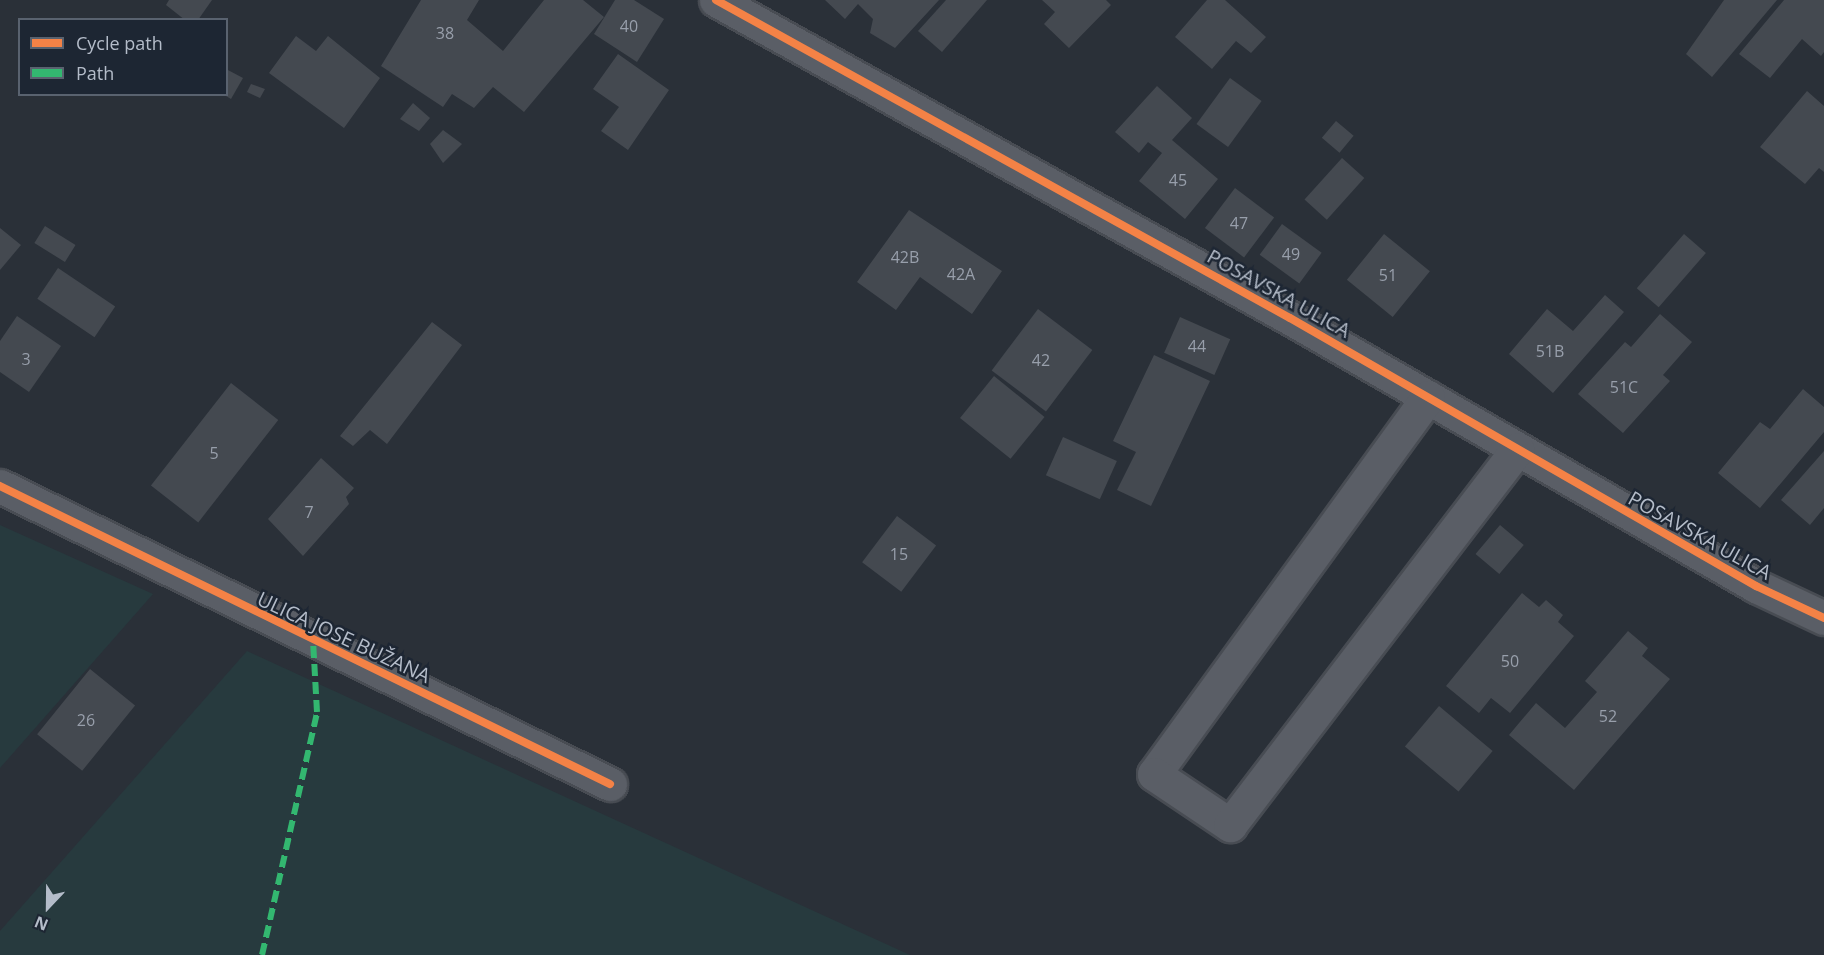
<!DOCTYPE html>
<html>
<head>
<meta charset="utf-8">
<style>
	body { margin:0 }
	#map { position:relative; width:1824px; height:955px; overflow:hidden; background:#2a3038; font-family:"Open Sans",sans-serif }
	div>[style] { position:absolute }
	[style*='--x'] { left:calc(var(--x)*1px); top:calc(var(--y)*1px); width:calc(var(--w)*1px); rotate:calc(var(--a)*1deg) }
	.green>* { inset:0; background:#273a3e }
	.building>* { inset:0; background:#444950; transform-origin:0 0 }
	.roads { filter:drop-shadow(2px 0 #484c53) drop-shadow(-2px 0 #484c53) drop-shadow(0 2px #484c53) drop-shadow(0 -2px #484c53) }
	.minor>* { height:33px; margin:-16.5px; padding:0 16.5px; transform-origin:16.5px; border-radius:16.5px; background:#5a5e66 }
	.quiet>* { height:6px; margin-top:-3px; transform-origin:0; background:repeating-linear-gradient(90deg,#33b770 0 12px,transparent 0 18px) }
	.cycleway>* { height:8px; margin:-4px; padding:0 4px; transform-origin:4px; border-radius:4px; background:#f48246 }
	span { translate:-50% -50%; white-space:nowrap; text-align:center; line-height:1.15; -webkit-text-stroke:5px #1d2633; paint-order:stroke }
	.number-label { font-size:16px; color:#989fab }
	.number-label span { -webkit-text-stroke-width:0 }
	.street-label { font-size:20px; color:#b4bcc9 }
	.legend { position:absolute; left:18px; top:18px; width:210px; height:78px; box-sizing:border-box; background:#1d2633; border:2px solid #59626f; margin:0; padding:8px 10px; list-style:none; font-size:18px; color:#b4bcc9 }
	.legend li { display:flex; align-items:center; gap:12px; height:30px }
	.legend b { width:30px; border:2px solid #59626f }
	.north { position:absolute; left:18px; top:877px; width:60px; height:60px; -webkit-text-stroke:4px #1d2633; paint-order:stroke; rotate:202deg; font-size:16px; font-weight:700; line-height:24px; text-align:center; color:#b4bcc9 }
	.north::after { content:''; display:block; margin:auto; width:21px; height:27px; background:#b4bcc9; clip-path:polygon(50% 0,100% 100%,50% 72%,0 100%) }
</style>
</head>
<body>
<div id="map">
	<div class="green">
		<i style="clip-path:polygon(0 525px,153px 594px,0 768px)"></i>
		<i style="clip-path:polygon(247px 651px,910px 955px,0 955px,0 931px)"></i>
	</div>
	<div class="building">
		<i style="clip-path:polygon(169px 0,212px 0,198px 20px,185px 20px,166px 5px)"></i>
		<i style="clip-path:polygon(421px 0,479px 0,467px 20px,503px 51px,544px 0,583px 0,604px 17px,524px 112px,493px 87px,474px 108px,452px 94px,443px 107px,381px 66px)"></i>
		<i style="clip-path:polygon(615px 0,634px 0,664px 19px,637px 62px,594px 34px)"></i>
		<i style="clip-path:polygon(825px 0,939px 0,895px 48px,870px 33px,873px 19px,858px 4px,845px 19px)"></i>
		<i style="clip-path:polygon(946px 0,987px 0,942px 52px,918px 31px)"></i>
		<i style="clip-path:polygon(1042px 0,1106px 0,1111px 5px,1069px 48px,1044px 24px,1055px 12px)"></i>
		<i style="clip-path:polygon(1207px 0,1225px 0,1266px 37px,1251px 53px,1236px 41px,1212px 69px,1175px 37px)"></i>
		<i style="clip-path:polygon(1724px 0,1777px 0,1712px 77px,1686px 54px)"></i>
		<i style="clip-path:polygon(1784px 0,1824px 0,1824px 52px,1821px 56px,1802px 39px,1770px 78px,1739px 54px)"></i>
		<i style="clip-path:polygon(296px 36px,316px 51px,328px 36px,380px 78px,344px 128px,269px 73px)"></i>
		<i style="clip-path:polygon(618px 54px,669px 90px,628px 150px,601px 131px,619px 107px,593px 89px)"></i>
		<i style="clip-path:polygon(226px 69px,243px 78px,231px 99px,226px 96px)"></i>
		<i style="left:1230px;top:78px;width:39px;height:57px;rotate:36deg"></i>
		<i style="clip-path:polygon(251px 84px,265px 89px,260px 98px,247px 92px)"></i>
		<i style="clip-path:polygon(1157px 86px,1192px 118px,1172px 140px,1218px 179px,1185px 219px,1139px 181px,1162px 153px,1148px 142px,1139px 153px,1115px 132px)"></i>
		<i style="clip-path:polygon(1807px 91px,1824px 106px,1824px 172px,1819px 168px,1805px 184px,1760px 147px)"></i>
		<i style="clip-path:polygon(413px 103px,430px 118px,419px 131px,400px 119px)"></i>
		<i style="left:1336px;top:121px;width:23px;height:22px;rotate:40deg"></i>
		<i style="clip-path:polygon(443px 130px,462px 144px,443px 163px,430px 144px)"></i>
		<i style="left:1342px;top:158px;width:30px;height:56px;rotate:42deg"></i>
		<i style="left:1235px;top:188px;width:49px;height:50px;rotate:37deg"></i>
		<i style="clip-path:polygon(909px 210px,1002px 271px,972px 314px,920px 277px,896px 310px,857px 282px)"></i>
		<i style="left:1282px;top:224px;width:49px;height:38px;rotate:36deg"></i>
		<i style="left:45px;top:226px;width:36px;height:20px;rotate:32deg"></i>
		<i style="clip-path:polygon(0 228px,21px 245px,0 270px)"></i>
		<i style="left:1384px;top:234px;width:59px;height:59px;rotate:39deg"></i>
		<i style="left:1684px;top:234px;width:29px;height:72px;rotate:41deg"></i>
		<i style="left:58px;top:268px;width:69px;height:37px;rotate:34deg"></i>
		<i style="clip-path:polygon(1605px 295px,1624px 312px,1553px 393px,1509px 354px,1547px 309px,1573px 331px)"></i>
		<i style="left:1038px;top:309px;width:68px;height:77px;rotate:37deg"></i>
		<i style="clip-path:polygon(1660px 314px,1692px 342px,1663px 375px,1670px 381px,1623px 433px,1578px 394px,1625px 342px,1631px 347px)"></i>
		<i style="clip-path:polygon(17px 316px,61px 346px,29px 392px,0 372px,0 341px)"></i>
		<i style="left:1180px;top:317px;width:55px;height:39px;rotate:24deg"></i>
		<i style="clip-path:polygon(432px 322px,462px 345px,387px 444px,370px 430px,353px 446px,340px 436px)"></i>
		<i style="clip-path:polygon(1154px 355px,1210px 381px,1151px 506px,1117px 490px,1136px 452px,1113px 441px)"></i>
		<i style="left:994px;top:376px;width:65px;height:54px;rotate:39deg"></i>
		<i style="left:231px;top:383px;width:60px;height:130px;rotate:38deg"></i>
		<i style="clip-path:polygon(1803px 389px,1824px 407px,1824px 432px,1760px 508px,1718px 473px,1760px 422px,1770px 429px)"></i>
		<i style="left:1063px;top:437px;width:59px;height:42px;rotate:24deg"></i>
		<i style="clip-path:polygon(1824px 451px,1824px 508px,1810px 525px,1781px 500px)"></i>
		<i style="clip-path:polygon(321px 458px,354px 488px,346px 497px,349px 504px,303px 556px,268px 519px)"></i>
		<i style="left:897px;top:516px;width:49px;height:58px;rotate:37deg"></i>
		<i style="left:1500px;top:525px;width:31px;height:38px;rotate:40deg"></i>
		<i style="clip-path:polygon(1522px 593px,1539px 607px,1546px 600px,1563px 615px,1558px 622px,1574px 636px,1510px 713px,1491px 698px,1479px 713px,1446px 686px)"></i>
		<i style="clip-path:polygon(1628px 631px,1648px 648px,1642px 656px,1670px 679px,1574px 790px,1509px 735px,1536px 703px,1565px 728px,1597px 692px,1585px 681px)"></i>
		<i style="left:90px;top:669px;width:58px;height:84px;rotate:39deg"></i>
		<i style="left:1439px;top:706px;width:70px;height:53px;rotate:40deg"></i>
	</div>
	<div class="roads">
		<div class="minor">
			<i style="--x:716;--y:0;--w:656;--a:28.99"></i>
			<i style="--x:1290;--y:318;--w:538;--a:29.9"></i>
			<i style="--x:1756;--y:586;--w:75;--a:25.2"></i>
			<i style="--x:1428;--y:397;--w:466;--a:126"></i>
			<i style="--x:1154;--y:774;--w:92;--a:33.9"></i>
			<i style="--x:1230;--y:825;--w:473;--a:-52.6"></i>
			<i style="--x:0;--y:486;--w:679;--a:26.04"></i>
		</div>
	</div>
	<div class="quiet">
		<i style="--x:262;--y:955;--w:249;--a:-77.2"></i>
		<i style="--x:317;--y:712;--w:72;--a:-93.2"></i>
	</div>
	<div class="cycleway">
		<i style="--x:716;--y:0;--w:656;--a:28.99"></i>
		<i style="--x:1290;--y:318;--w:538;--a:29.9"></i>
		<i style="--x:1756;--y:586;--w:75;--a:25.2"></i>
		<i style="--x:0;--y:486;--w:679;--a:26.04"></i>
	</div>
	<div class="number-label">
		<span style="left:629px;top:26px">40</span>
		<span style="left:445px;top:33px">38</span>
		<span style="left:1178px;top:180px">45</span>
		<span style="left:1239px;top:223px">47</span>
		<span style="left:1291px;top:254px">49</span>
		<span style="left:905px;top:257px">42B</span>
		<span style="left:961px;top:274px">42A</span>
		<span style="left:1388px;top:275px">51</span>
		<span style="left:1197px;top:346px">44</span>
		<span style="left:1550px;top:351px">51B</span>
		<span style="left:26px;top:359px">3</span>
		<span style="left:1041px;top:360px">42</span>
		<span style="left:1624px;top:387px">51C</span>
		<span style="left:214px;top:453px">5</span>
		<span style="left:309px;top:512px">7</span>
		<span style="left:899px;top:554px">15</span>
		<span style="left:1510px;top:661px">50</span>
		<span style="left:1608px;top:716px">52</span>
		<span style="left:86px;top:720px">26</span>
	</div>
	<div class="street-label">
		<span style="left:1279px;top:293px;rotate:29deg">POSAVSKA ULICA</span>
		<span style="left:1700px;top:535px;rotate:29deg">POSAVSKA ULICA</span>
		<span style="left:344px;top:637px;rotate:25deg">ULICA JOSE BUŽANA</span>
	</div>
	<ul class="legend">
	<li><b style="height:8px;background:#f48246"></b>Cycle path</li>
	<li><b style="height:8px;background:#33b770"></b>Path</li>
	</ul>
	<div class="north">N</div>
</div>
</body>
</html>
